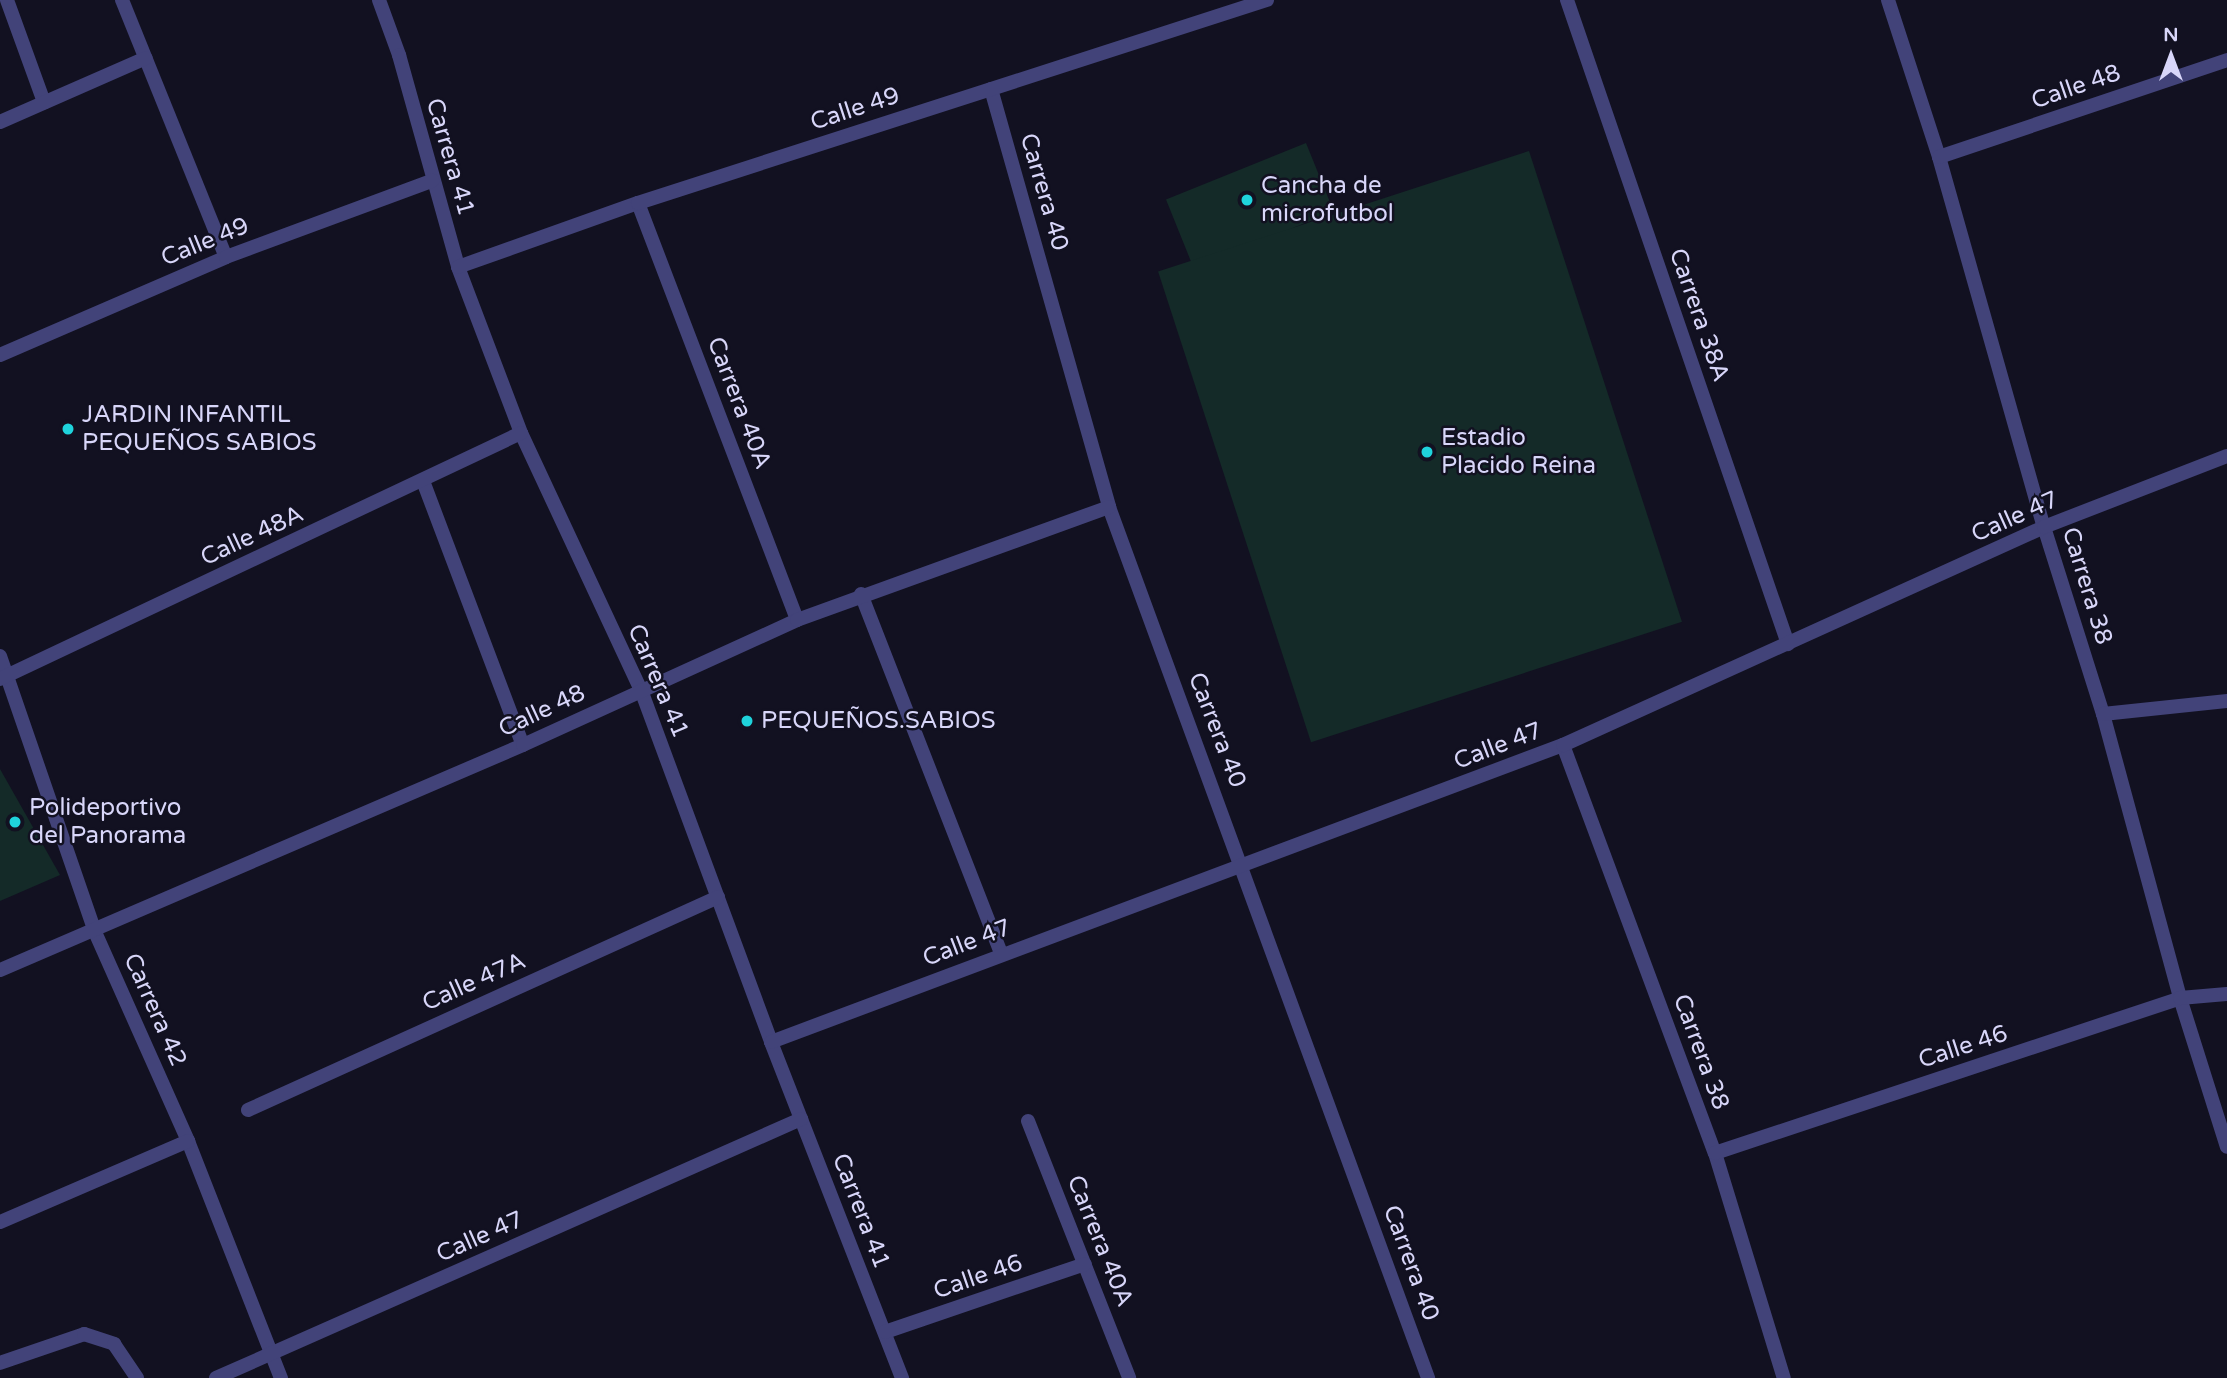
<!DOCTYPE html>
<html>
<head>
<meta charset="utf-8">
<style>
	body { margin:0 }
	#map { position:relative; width:2227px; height:1378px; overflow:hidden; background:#121121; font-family:"Varela Round",sans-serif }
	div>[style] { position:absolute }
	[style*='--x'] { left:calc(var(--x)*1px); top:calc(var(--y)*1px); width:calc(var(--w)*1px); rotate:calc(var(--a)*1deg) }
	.green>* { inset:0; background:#142a28; transform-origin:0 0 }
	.minor>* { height:14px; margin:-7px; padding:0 7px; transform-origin:7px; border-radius:7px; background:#424379 }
	.dots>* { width:19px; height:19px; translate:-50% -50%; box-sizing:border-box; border:4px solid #121121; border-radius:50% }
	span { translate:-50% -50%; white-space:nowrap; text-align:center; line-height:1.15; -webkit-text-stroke:5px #121121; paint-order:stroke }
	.street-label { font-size:24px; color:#d8d6f9 }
	.poi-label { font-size:24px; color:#d8d6f9 }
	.left { translate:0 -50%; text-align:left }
	.north { position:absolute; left:2136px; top:21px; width:70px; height:70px; -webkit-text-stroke:5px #121121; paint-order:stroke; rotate:0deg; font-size:19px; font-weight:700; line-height:28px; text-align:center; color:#d8d6f9 }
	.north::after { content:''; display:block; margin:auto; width:24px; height:32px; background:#d8d6f9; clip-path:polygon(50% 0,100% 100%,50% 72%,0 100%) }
</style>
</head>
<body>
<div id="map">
	<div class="green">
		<i style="left:1306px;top:143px;width:74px;height:151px;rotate:68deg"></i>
		<i style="left:1529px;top:151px;width:495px;height:390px;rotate:72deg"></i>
		<i style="clip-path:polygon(0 769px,60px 875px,0 901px)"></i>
	</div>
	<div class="minor">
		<i style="--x:7;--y:0;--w:109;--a:70.1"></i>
		<i style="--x:122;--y:0;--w:277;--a:68"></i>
		<i style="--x:379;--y:0;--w:59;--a:70"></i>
		<i style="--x:399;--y:55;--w:220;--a:74.4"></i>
		<i style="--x:458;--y:267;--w:178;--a:69.2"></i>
		<i style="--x:521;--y:433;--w:284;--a:65"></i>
		<i style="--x:641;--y:690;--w:375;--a:69.7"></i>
		<i style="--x:771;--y:1042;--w:361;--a:68.7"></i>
		<i style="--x:1567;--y:0;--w:681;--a:71.06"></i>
		<i style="--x:1888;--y:0;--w:165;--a:72"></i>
		<i style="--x:1939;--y:157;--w:385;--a:74.2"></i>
		<i style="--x:2044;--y:527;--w:196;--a:72.5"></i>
		<i style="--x:2103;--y:714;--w:294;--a:74.8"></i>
		<i style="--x:2180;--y:998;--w:156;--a:72.5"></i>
		<i style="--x:991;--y:89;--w:434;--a:74.2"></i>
		<i style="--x:1109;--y:507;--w:928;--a:69.88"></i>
		<i style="--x:0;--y:122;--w:159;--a:-23.7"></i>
		<i style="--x:1939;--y:157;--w:304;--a:-18.6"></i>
		<i style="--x:638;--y:203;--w:446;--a:69.1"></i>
		<i style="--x:458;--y:267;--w:191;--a:-19.6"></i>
		<i style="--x:638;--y:203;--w:661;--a:-17.89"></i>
		<i style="--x:0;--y:355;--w:246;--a:-23.4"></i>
		<i style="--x:226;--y:257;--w:220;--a:-20.3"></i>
		<i style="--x:423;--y:481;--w:282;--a:69.3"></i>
		<i style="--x:861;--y:594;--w:385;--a:68.7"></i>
		<i style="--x:0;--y:656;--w:292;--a:71"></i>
		<i style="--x:95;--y:932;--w:229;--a:66"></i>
		<i style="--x:188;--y:1141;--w:255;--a:68.6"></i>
		<i style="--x:0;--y:679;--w:576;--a:-25.28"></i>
		<i style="--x:2103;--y:714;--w:125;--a:-6"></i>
		<i style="--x:1563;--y:745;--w:435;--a:69.6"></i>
		<i style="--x:1715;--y:1153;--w:235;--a:73"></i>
		<i style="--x:0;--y:970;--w:569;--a:-23.28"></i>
		<i style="--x:523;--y:745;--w:301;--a:-24.5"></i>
		<i style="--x:797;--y:620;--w:332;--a:-19.9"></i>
		<i style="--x:771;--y:1042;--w:846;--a:-20.56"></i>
		<i style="--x:1563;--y:745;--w:528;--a:-24.38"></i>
		<i style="--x:2044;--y:527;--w:196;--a:-21.2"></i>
		<i style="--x:248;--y:1110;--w:516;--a:-24.38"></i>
		<i style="--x:1028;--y:1121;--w:276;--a:68.5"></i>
		<i style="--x:1715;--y:1153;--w:490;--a:-18.4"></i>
		<i style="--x:2180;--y:998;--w:47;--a:-4.9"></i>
		<i style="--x:0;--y:1222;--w:205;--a:-23.3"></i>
		<i style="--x:885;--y:1332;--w:211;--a:-18.8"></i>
		<i style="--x:0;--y:1363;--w:89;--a:-19"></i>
		<i style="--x:84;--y:1334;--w:32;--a:18"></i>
		<i style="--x:114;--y:1344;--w:41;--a:55.9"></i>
		<i style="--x:216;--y:1378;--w:640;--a:-23.88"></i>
	</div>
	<div class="dots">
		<i style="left:1247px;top:200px;background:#1fd3dc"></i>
		<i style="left:68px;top:429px;background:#1fd3dc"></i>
		<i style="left:1427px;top:452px;background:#1fd3dc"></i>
		<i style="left:747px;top:721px;background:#1fd3dc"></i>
		<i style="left:15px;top:822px;background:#1fd3dc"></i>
	</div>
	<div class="street-label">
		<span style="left:2076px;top:87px;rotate:-19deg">Calle 48</span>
		<span style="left:855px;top:109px;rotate:-18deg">Calle 49</span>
		<span style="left:450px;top:157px;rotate:74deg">Carrera 41</span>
		<span style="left:1044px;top:192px;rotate:74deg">Carrera 40</span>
		<span style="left:205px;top:242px;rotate:-22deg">Calle 49</span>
		<span style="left:1699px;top:315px;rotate:71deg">Carrera 38A</span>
		<span style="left:739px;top:403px;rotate:69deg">Carrera 40A</span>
		<span style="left:2015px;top:517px;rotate:-24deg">Calle 47</span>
		<span style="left:252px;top:536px;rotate:-25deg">Calle 48A</span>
		<span style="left:2087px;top:586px;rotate:73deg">Carrera 38</span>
		<span style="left:658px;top:681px;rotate:67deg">Carrera 41</span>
		<span style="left:542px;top:711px;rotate:-25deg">Calle 48</span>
		<span style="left:1217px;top:730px;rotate:69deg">Carrera 40</span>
		<span style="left:1498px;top:746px;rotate:-21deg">Calle 47</span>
		<span style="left:967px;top:943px;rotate:-21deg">Calle 47</span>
		<span style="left:474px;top:982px;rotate:-24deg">Calle 47A</span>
		<span style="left:155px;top:1010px;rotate:66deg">Carrera 42</span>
		<span style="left:1963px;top:1047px;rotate:-18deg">Calle 46</span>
		<span style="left:1701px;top:1052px;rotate:70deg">Carrera 38</span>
		<span style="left:861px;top:1211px;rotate:69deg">Carrera 41</span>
		<span style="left:480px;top:1237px;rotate:-24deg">Calle 47</span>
		<span style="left:1100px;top:1241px;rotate:68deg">Carrera 40A</span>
		<span style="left:1411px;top:1263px;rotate:70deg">Carrera 40</span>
		<span style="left:978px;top:1277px;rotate:-19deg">Calle 46</span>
	</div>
	<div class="poi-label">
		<span class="left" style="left:1261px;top:200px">Cancha de<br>microfutbol</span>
		<span class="left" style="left:82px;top:429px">JARDIN INFANTIL<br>PEQUEÑOS SABIOS</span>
		<span class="left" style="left:1441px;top:452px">Estadio<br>Placido Reina</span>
		<span class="left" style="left:761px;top:721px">PEQUEÑOS.SABIOS</span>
		<span class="left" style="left:29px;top:822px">Polideportivo<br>del Panorama</span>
	</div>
	<div class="north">N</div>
</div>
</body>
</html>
